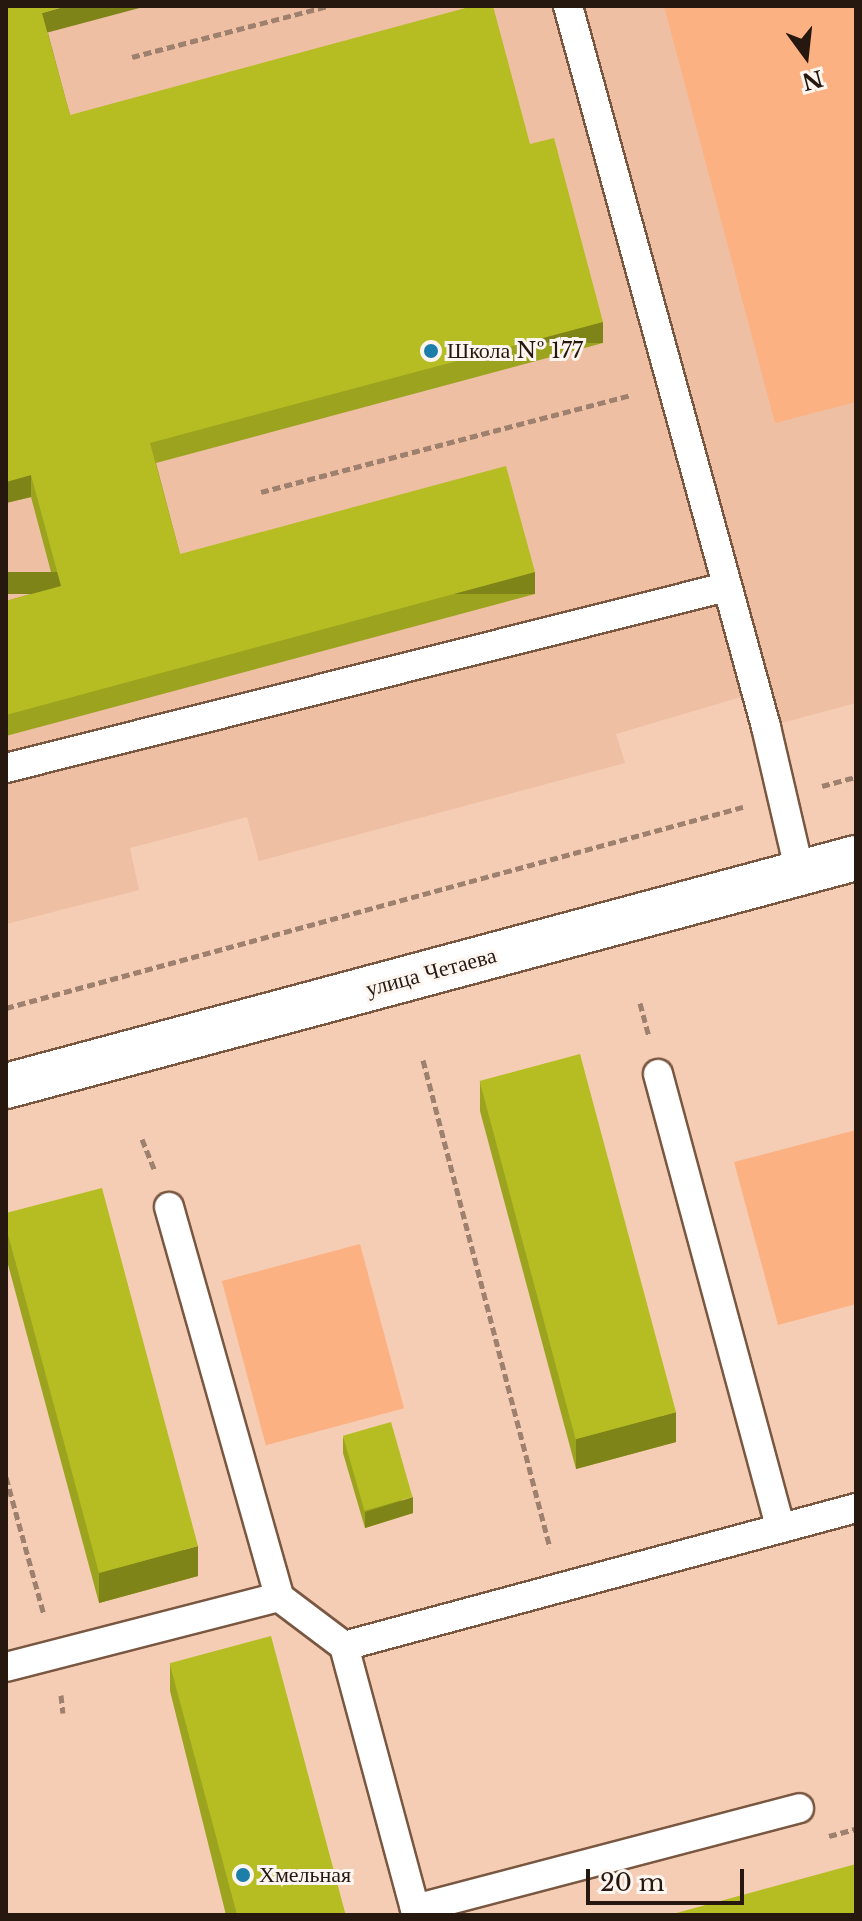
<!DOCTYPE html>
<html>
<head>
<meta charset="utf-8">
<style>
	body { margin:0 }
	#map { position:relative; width:862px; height:1921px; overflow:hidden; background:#f5ccb4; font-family:"Libre Baskerville",serif }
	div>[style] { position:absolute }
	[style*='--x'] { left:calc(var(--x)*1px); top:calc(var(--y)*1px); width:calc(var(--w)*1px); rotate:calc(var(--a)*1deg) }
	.built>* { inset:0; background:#eebfa2 }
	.green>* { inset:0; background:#fbb182; transform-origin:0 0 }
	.path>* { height:5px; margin-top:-2.5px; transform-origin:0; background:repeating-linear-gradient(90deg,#9e806e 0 8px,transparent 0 12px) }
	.roads { filter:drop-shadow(2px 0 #795741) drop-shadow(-2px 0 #795741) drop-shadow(0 2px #795741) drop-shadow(0 -2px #795741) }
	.lane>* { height:28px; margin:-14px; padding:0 14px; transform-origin:14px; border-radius:14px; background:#fff }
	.street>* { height:44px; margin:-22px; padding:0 22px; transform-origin:22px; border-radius:22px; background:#fff }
	.wall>* { inset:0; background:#9ca31e }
	.shaded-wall>* { inset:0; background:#7f8418; transform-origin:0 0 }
	.building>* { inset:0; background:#b5bd23; transform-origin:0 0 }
	.dots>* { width:22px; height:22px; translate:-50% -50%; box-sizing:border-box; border:4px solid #fdf5f0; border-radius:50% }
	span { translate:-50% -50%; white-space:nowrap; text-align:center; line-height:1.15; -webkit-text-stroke:6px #fdf5f0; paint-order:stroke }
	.poi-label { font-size:22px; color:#27180f }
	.left { translate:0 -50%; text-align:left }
	.street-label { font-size:22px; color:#27180f }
	.frame { position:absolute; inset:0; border:8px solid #27180f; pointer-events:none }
	.north { position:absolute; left:766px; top:16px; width:80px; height:80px; -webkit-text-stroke:6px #fdf5f0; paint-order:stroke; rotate:165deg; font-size:22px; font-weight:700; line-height:32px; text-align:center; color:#27180f }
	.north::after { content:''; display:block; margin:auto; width:28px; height:36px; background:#27180f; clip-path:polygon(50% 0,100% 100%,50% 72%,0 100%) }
	.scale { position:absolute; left:586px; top:1869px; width:158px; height:36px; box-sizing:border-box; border:4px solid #27180f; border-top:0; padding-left:10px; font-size:24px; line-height:28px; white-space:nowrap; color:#27180f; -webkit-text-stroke:6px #fdf5f0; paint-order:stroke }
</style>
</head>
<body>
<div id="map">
	<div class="built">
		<i style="clip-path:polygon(6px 6px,856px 6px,856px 703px,752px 731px,741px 697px,616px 734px,625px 763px,259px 861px,247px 817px,130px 848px,139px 890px,6px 924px)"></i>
	</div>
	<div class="green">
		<i style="clip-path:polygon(664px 6px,856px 6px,856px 402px,775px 423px)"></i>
		<i style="clip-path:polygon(856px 1130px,856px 1304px,778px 1325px,734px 1162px)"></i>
		<i style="left:360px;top:1244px;width:170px;height:143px;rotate:75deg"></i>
	</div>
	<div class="path">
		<i style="--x:132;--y:57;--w:203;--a:-14.6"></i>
		<i style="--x:261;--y:492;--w:383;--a:-14.7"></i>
		<i style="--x:822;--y:786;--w:35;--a:-15"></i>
		<i style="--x:640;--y:1003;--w:35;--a:75"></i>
		<i style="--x:6;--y:1008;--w:764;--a:-15.26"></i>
		<i style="--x:423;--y:1060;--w:504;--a:75.41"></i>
		<i style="--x:142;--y:1139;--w:35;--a:68"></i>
		<i style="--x:6;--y:1477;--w:143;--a:74.6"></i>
		<i style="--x:61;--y:1695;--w:18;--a:84"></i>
		<i style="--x:829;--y:1836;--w:28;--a:-15"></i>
	</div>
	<div class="roads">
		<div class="lane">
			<i style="--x:568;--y:6;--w:748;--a:74.64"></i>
			<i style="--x:766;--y:727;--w:150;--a:76.9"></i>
			<i style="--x:6;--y:768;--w:742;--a:-14.11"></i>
			<i style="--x:658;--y:1074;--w:469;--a:74.9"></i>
			<i style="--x:169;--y:1207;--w:405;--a:74.2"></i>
			<i style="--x:344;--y:1646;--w:272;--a:74.9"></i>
			<i style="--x:415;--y:1909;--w:397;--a:-14.7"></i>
			<i style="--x:6;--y:1667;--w:282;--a:-14.4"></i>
			<i style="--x:279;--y:1597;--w:81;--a:37"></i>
			<i style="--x:344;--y:1646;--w:530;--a:-15.08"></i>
		</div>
		<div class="street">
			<i style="--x:6;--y:1086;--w:880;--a:-15.02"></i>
		</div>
	</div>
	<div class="wall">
		<i style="clip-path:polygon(48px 33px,70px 115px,530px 144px,603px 343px,156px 463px,180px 554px,535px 594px,6px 736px,6px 601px,55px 587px,31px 497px,6px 503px)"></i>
		<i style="clip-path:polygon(480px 1081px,676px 1442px,576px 1469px,480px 1111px)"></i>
		<i style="clip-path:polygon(6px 1213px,198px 1576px,99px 1603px,6px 1257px)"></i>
		<i style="clip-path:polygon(343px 1437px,413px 1513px,365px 1528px,343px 1453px)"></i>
		<i style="clip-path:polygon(170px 1663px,346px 1915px,226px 1915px,170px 1691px)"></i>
	</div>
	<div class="shaded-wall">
		<i style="clip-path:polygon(67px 6px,147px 6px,42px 34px,42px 13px)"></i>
		<i style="left:603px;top:322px;width:21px;height:469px;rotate:90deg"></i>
		<i style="clip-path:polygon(31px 475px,31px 497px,6px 503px,6px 482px)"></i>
		<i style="left:535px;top:572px;width:22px;height:548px;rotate:90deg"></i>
		<i style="clip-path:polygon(676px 1412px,676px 1442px,576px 1469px,576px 1439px)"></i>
		<i style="clip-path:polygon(413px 1497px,413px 1513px,365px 1528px,365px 1512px)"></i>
		<i style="clip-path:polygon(198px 1546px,198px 1576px,99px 1603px,99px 1573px)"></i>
	</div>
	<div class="building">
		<i style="clip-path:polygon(6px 6px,67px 6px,42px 13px,70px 115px,473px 6px,493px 6px,530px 144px,554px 138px,603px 322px,150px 443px,180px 554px,506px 466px,535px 572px,6px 715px,6px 601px,61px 586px,31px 475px,6px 482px)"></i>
		<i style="left:580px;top:1054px;width:371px;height:104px;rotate:75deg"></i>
		<i style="clip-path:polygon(102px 1188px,198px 1546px,99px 1573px,6px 1227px,6px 1213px)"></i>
		<i style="left:391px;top:1422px;width:78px;height:50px;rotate:74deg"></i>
		<i style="left:271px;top:1636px;width:289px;height:105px;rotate:75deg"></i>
		<i style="clip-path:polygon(856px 1864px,856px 1915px,669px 1915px)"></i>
	</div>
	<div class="dots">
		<i style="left:431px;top:351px;background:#1b7faa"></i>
		<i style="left:243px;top:1875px;background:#1b7faa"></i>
	</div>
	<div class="poi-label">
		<span class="left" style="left:447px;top:351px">Школа № 177</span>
		<span class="left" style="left:259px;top:1875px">Хмельная</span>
	</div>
	<div class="street-label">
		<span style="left:431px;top:972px;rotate:-15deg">улица Четаева</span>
	</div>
	<div class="frame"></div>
	<div class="north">N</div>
	<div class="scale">20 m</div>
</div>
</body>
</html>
